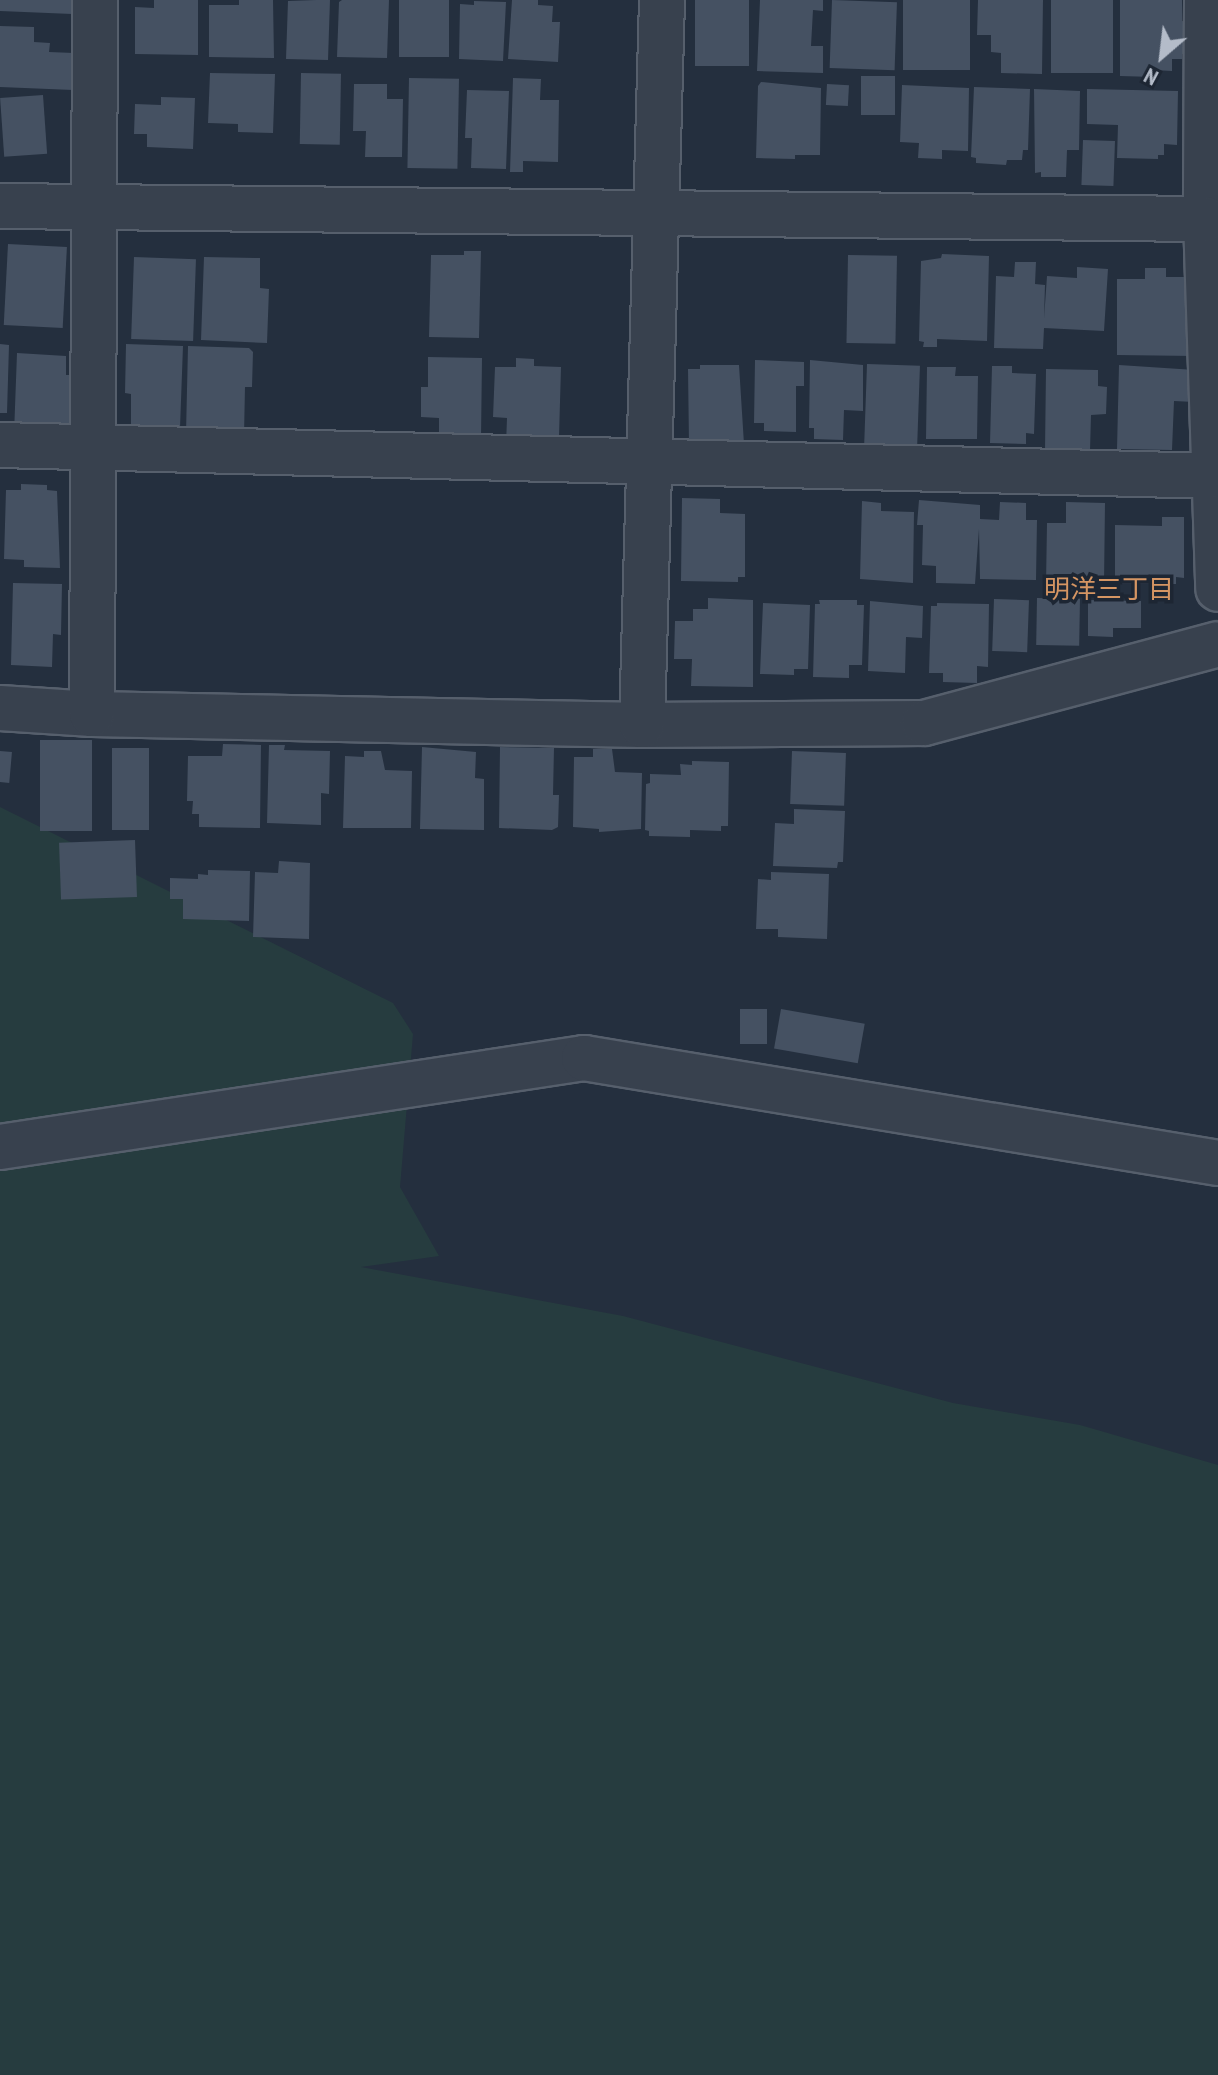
<!DOCTYPE html>
<html>
<head>
<meta charset="utf-8">
<style>
	body { margin:0 }
	#map { position:relative; width:1218px; height:2075px; overflow:hidden; background:#242f3e; font-family:"PT Sans Narrow","Noto Sans JP",sans-serif }
	div>[style] { position:absolute }
	[style*='--x'] { left:calc(var(--x)*1px); top:calc(var(--y)*1px); width:calc(var(--w)*1px); rotate:calc(var(--a)*1deg) }
	.green>* { inset:0; background:#263c3f }
	.building>* { inset:0; background:#455162; transform-origin:0 0 }
	.roads { filter:drop-shadow(2px 0 #565f6c) drop-shadow(-2px 0 #565f6c) drop-shadow(0 2px #565f6c) drop-shadow(0 -2px #565f6c) }
	.street>* { height:44px; margin:-22px; padding:0 22px; transform-origin:22px; border-radius:22px; background:#38414e }
	span { translate:-50% -50%; white-space:nowrap; text-align:center; line-height:1.15; -webkit-text-stroke:7px #1d2633; paint-order:stroke }
	.neighbourhood-label { font-size:26px; color:#d59563 }
	.north { position:absolute; left:1122px; top:16px; width:80px; height:80px; -webkit-text-stroke:6px #1d2633; paint-order:stroke; rotate:208deg; font-size:22px; font-weight:700; line-height:32px; text-align:center; color:#b4bcc9 }
	.north::after { content:''; display:block; margin:auto; width:28px; height:36px; background:#b4bcc9; clip-path:polygon(50% 0,100% 100%,50% 72%,0 100%) }
</style>
</head>
<body>
<div id="map">
	<div class="green">
		<i style="clip-path:polygon(0 807px,393px 1003px,413px 1034px,400px 1187px,439px 1256px,361px 1267px,623px 1316px,953px 1403px,1080px 1425px,1218px 1465px,1218px 2075px,0 2075px)"></i>
	</div>
	<div class="building">
		<i style="clip-path:polygon(0 0,73px 0,72px 14px,0 11px)"></i>
		<i style="clip-path:polygon(154px 0,198px 0,198px 55px,135px 54px,135px 7px,154px 8px)"></i>
		<i style="clip-path:polygon(239px 0,273px 0,274px 58px,209px 57px,209px 5px,239px 5px)"></i>
		<i style="clip-path:polygon(316px 0,330px 0,328px 60px,286px 59px,288px 1px)"></i>
		<i style="clip-path:polygon(342px 0,389px 0,387px 58px,337px 57px,339px 2px)"></i>
		<i style="left:399px;top:0;width:50px;height:57px"></i>
		<i style="clip-path:polygon(512px 0,538px 0,538px 5px,553px 6px,552px 22px,560px 22px,558px 62px,508px 59px)"></i>
		<i style="left:695px;top:0;width:54px;height:66px"></i>
		<i style="clip-path:polygon(760px 0,823px 0,823px 11px,813px 10px,811px 46px,823px 46px,823px 73px,757px 71px)"></i>
		<i style="left:832px;top:0;width:65px;height:68px;rotate:2deg"></i>
		<i style="left:903px;top:0;width:67px;height:70px"></i>
		<i style="clip-path:polygon(978px 0,1043px 0,1042px 74px,1001px 73px,1001px 53px,991px 52px,991px 35px,977px 35px)"></i>
		<i style="left:1051px;top:0;width:62px;height:73px"></i>
		<i style="clip-path:polygon(1120px 0,1182px 0,1182px 21px,1188px 22px,1188px 54px,1182px 54px,1182px 59px,1172px 59px,1172px 71px,1154px 70px,1154px 77px,1120px 76px)"></i>
		<i style="clip-path:polygon(474px 1px,506px 2px,503px 61px,459px 59px,460px 4px,474px 5px)"></i>
		<i style="clip-path:polygon(0 26px,34px 27px,34px 42px,50px 43px,49px 52px,74px 53px,73px 90px,0 87px)"></i>
		<i style="clip-path:polygon(210px 73px,275px 74px,273px 133px,238px 132px,238px 124px,208px 123px)"></i>
		<i style="left:301px;top:73px;width:40px;height:71px;rotate:1deg"></i>
		<i style="left:861px;top:76px;width:34px;height:39px"></i>
		<i style="left:409px;top:78px;width:50px;height:90px;rotate:1deg"></i>
		<i style="clip-path:polygon(513px 78px,541px 79px,540px 100px,559px 100px,558px 162px,523px 161px,523px 172px,510px 172px)"></i>
		<i style="clip-path:polygon(761px 82px,821px 88px,820px 155px,795px 155px,795px 159px,756px 158px,758px 86px)"></i>
		<i style="clip-path:polygon(354px 84px,387px 84px,387px 99px,403px 99px,402px 157px,365px 157px,366px 131px,353px 131px)"></i>
		<i style="left:827px;top:84px;width:22px;height:21px;rotate:3deg"></i>
		<i style="clip-path:polygon(902px 85px,969px 88px,968px 151px,942px 150px,942px 159px,918px 158px,919px 143px,900px 142px)"></i>
		<i style="clip-path:polygon(974px 87px,1030px 89px,1028px 150px,1023px 150px,1022px 160px,1007px 160px,1006px 165px,976px 163px,976px 158px,971px 157px)"></i>
		<i style="clip-path:polygon(1034px 89px,1080px 91px,1079px 150px,1067px 150px,1066px 177px,1041px 177px,1041px 172px,1035px 173px)"></i>
		<i style="clip-path:polygon(1087px 89px,1178px 91px,1177px 145px,1164px 144px,1164px 155px,1158px 155px,1158px 159px,1117px 158px,1118px 125px,1087px 124px)"></i>
		<i style="clip-path:polygon(467px 90px,509px 91px,506px 169px,471px 168px,472px 138px,465px 138px)"></i>
		<i style="left:43px;top:95px;width:59px;height:43px;rotate:86deg"></i>
		<i style="clip-path:polygon(161px 97px,195px 98px,193px 149px,147px 147px,147px 134px,134px 134px,135px 104px,161px 105px)"></i>
		<i style="left:1083px;top:140px;width:32px;height:45px;rotate:2deg"></i>
		<i style="left:8px;top:244px;width:59px;height:81px;rotate:3deg"></i>
		<i style="clip-path:polygon(464px 251px,481px 251px,479px 338px,429px 337px,431px 255px,464px 255px)"></i>
		<i style="clip-path:polygon(942px 254px,989px 256px,987px 341px,937px 339px,937px 347px,923px 347px,924px 342px,919px 341px,921px 261px,941px 258px)"></i>
		<i style="left:848px;top:255px;width:49px;height:88px;rotate:1deg"></i>
		<i style="left:134px;top:257px;width:62px;height:82px;rotate:2deg"></i>
		<i style="clip-path:polygon(204px 257px,260px 258px,260px 288px,269px 289px,267px 343px,201px 340px)"></i>
		<i style="clip-path:polygon(1015px 262px,1036px 262px,1035px 284px,1045px 285px,1044px 319px,1047px 276px,1077px 278px,1077px 267px,1108px 269px,1104px 331px,1044px 328px,1043px 349px,994px 348px,996px 276px,1014px 277px)"></i>
		<i style="clip-path:polygon(1145px 268px,1166px 268px,1166px 277px,1194px 277px,1194px 356px,1117px 355px,1117px 279px,1145px 279px)"></i>
		<i style="clip-path:polygon(0 344px,9px 345px,7px 413px,0 413px)"></i>
		<i style="clip-path:polygon(126px 344px,183px 346px,180px 428px,131px 431px,131px 394px,125px 393px)"></i>
		<i style="clip-path:polygon(188px 346px,249px 348px,253px 352px,252px 387px,245px 387px,244px 436px,186px 433px)"></i>
		<i style="clip-path:polygon(17px 353px,66px 356px,66px 375px,71px 375px,69px 426px,14px 434px)"></i>
		<i style="clip-path:polygon(428px 357px,482px 358px,481px 439px,439px 438px,439px 418px,421px 417px,421px 387px,428px 387px)"></i>
		<i style="clip-path:polygon(516px 358px,534px 359px,534px 366px,561px 367px,559px 437px,544px 436px,543px 446px,506px 445px,507px 418px,493px 417px,495px 367px,516px 367px)"></i>
		<i style="clip-path:polygon(755px 360px,804px 362px,804px 386px,796px 386px,796px 432px,764px 431px,764px 423px,754px 423px)"></i>
		<i style="clip-path:polygon(810px 360px,863px 365px,863px 411px,844px 410px,843px 440px,814px 439px,814px 428px,809px 428px)"></i>
		<i style="left:867px;top:364px;width:53px;height:84px;rotate:2deg"></i>
		<i style="clip-path:polygon(700px 365px,739px 365px,744px 444px,689px 445px,688px 369px,700px 369px)"></i>
		<i style="clip-path:polygon(1119px 365px,1195px 370px,1194px 402px,1174px 401px,1172px 450px,1117px 449px)"></i>
		<i style="clip-path:polygon(992px 366px,1012px 366px,1012px 373px,1036px 374px,1034px 434px,1026px 433px,1026px 444px,990px 443px)"></i>
		<i style="clip-path:polygon(927px 367px,956px 367px,955px 376px,978px 376px,977px 439px,926px 439px)"></i>
		<i style="clip-path:polygon(1046px 369px,1098px 370px,1098px 386px,1107px 387px,1106px 414px,1091px 415px,1090px 451px,1045px 450px)"></i>
		<i style="clip-path:polygon(21px 484px,47px 485px,47px 490px,57px 491px,60px 568px,24px 567px,24px 560px,4px 559px,6px 490px,21px 490px)"></i>
		<i style="clip-path:polygon(682px 498px,720px 499px,720px 513px,745px 514px,745px 577px,738px 577px,738px 582px,681px 581px)"></i>
		<i style="clip-path:polygon(919px 500px,980px 505px,980px 519px,999px 520px,1000px 502px,1026px 503px,1026px 520px,1037px 520px,1036px 580px,980px 579px,979px 529px,975px 584px,936px 583px,936px 566px,922px 565px,923px 525px,917px 525px)"></i>
		<i style="clip-path:polygon(862px 501px,881px 503px,881px 511px,914px 512px,913px 583px,860px 579px)"></i>
		<i style="clip-path:polygon(1066px 502px,1105px 503px,1104px 584px,1046px 584px,1047px 523px,1066px 523px)"></i>
		<i style="clip-path:polygon(1162px 517px,1184px 517px,1184px 578px,1176px 577px,1176px 584px,1115px 584px,1115px 525px,1162px 526px)"></i>
		<i style="clip-path:polygon(13px 583px,62px 584px,61px 635px,53px 634px,52px 667px,11px 665px)"></i>
		<i style="clip-path:polygon(708px 598px,753px 600px,753px 687px,691px 686px,692px 659px,674px 659px,675px 621px,693px 621px,693px 609px,708px 609px)"></i>
		<i style="left:1037px;top:598px;width:43px;height:47px;rotate:1deg"></i>
		<i style="left:994px;top:599px;width:35px;height:52px;rotate:2deg"></i>
		<i style="clip-path:polygon(819px 600px,857px 600px,857px 605px,864px 605px,862px 665px,849px 665px,849px 678px,813px 677px,815px 604px,820px 604px)"></i>
		<i style="clip-path:polygon(1088px 600px,1141px 601px,1141px 628px,1113px 628px,1113px 637px,1088px 636px)"></i>
		<i style="clip-path:polygon(870px 601px,923px 606px,922px 638px,906px 637px,905px 673px,868px 671px)"></i>
		<i style="clip-path:polygon(763px 603px,810px 605px,808px 669px,794px 669px,794px 675px,760px 674px)"></i>
		<i style="clip-path:polygon(937px 603px,989px 604px,988px 667px,977px 666px,977px 683px,943px 682px,943px 673px,929px 673px,931px 606px,937px 606px)"></i>
		<i style="left:40px;top:740px;width:52px;height:91px"></i>
		<i style="clip-path:polygon(223px 744px,261px 745px,260px 828px,199px 827px,199px 814px,192px 814px,193px 801px,187px 801px,188px 756px,222px 756px)"></i>
		<i style="clip-path:polygon(269px 745px,285px 745px,284px 750px,330px 751px,329px 794px,321px 793px,321px 825px,267px 823px)"></i>
		<i style="clip-path:polygon(422px 747px,476px 752px,475px 778px,484px 779px,484px 830px,420px 829px)"></i>
		<i style="clip-path:polygon(500px 747px,554px 748px,553px 795px,559px 795px,558px 827px,552px 830px,499px 828px)"></i>
		<i style="left:112px;top:748px;width:37px;height:82px"></i>
		<i style="clip-path:polygon(593px 749px,612px 749px,615px 772px,642px 773px,641px 829px,599px 832px,599px 829px,573px 827px,574px 757px,593px 757px)"></i>
		<i style="left:0;top:751px;width:12px;height:31px;rotate:5deg"></i>
		<i style="clip-path:polygon(364px 751px,381px 751px,385px 770px,412px 771px,411px 828px,343px 828px,345px 756px,364px 757px)"></i>
		<i style="left:792px;top:751px;width:54px;height:53px;rotate:2deg"></i>
		<i style="clip-path:polygon(692px 761px,729px 762px,728px 826px,721px 826px,721px 831px,690px 830px,690px 837px,649px 836px,649px 831px,645px 830px,646px 784px,650px 783px,650px 774px,681px 775px,680px 764px,692px 765px)"></i>
		<i style="clip-path:polygon(794px 809px,845px 811px,843px 862px,838px 862px,837px 868px,773px 866px,775px 823px,794px 824px)"></i>
		<i style="left:135px;top:840px;width:57px;height:76px;rotate:88deg"></i>
		<i style="clip-path:polygon(279px 861px,310px 863px,309px 939px,253px 937px,255px 872px,278px 873px)"></i>
		<i style="clip-path:polygon(208px 870px,250px 871px,249px 921px,183px 919px,183px 899px,170px 899px,170px 878px,198px 879px,198px 874px,208px 875px)"></i>
		<i style="clip-path:polygon(771px 872px,829px 874px,827px 939px,778px 937px,778px 929px,756px 929px,758px 879px,771px 880px)"></i>
		<i style="left:767px;top:1009px;width:35px;height:27px;rotate:90deg"></i>
		<i style="left:781px;top:1009px;width:85px;height:40px;rotate:10deg"></i>
	</div>
	<div class="roads">
		<div class="street">
			<i style="--x:1207;--y:0;--w:219;--a:90.3"></i>
			<i style="--x:1206;--y:219;--w:370;--a:88.1"></i>
			<i style="--x:0;--y:206;--w:1206;--a:0.62"></i>
			<i style="--x:0;--y:445;--w:1214;--a:1.46"></i>
			<i style="--x:0;--y:708;--w:92;--a:3.7"></i>
			<i style="--x:92;--y:714;--w:550;--a:1.15"></i>
			<i style="--x:642;--y:725;--w:282;--a:-0.4"></i>
			<i style="--x:924;--y:723;--w:304;--a:-15"></i>
			<i style="--x:92;--y:714;--w:714;--a:-89.76"></i>
			<i style="--x:642;--y:725;--w:725;--a:-88.42"></i>
			<i style="--x:0;--y:1147;--w:591;--a:-8.67"></i>
			<i style="--x:584;--y:1058;--w:643;--a:9.4"></i>
		</div>
	</div>
	<div class="neighbourhood-label">
		<span style="left:1109px;top:589px">明洋三丁目</span>
	</div>
	<div class="north">N</div>
</div>
</body>
</html>
